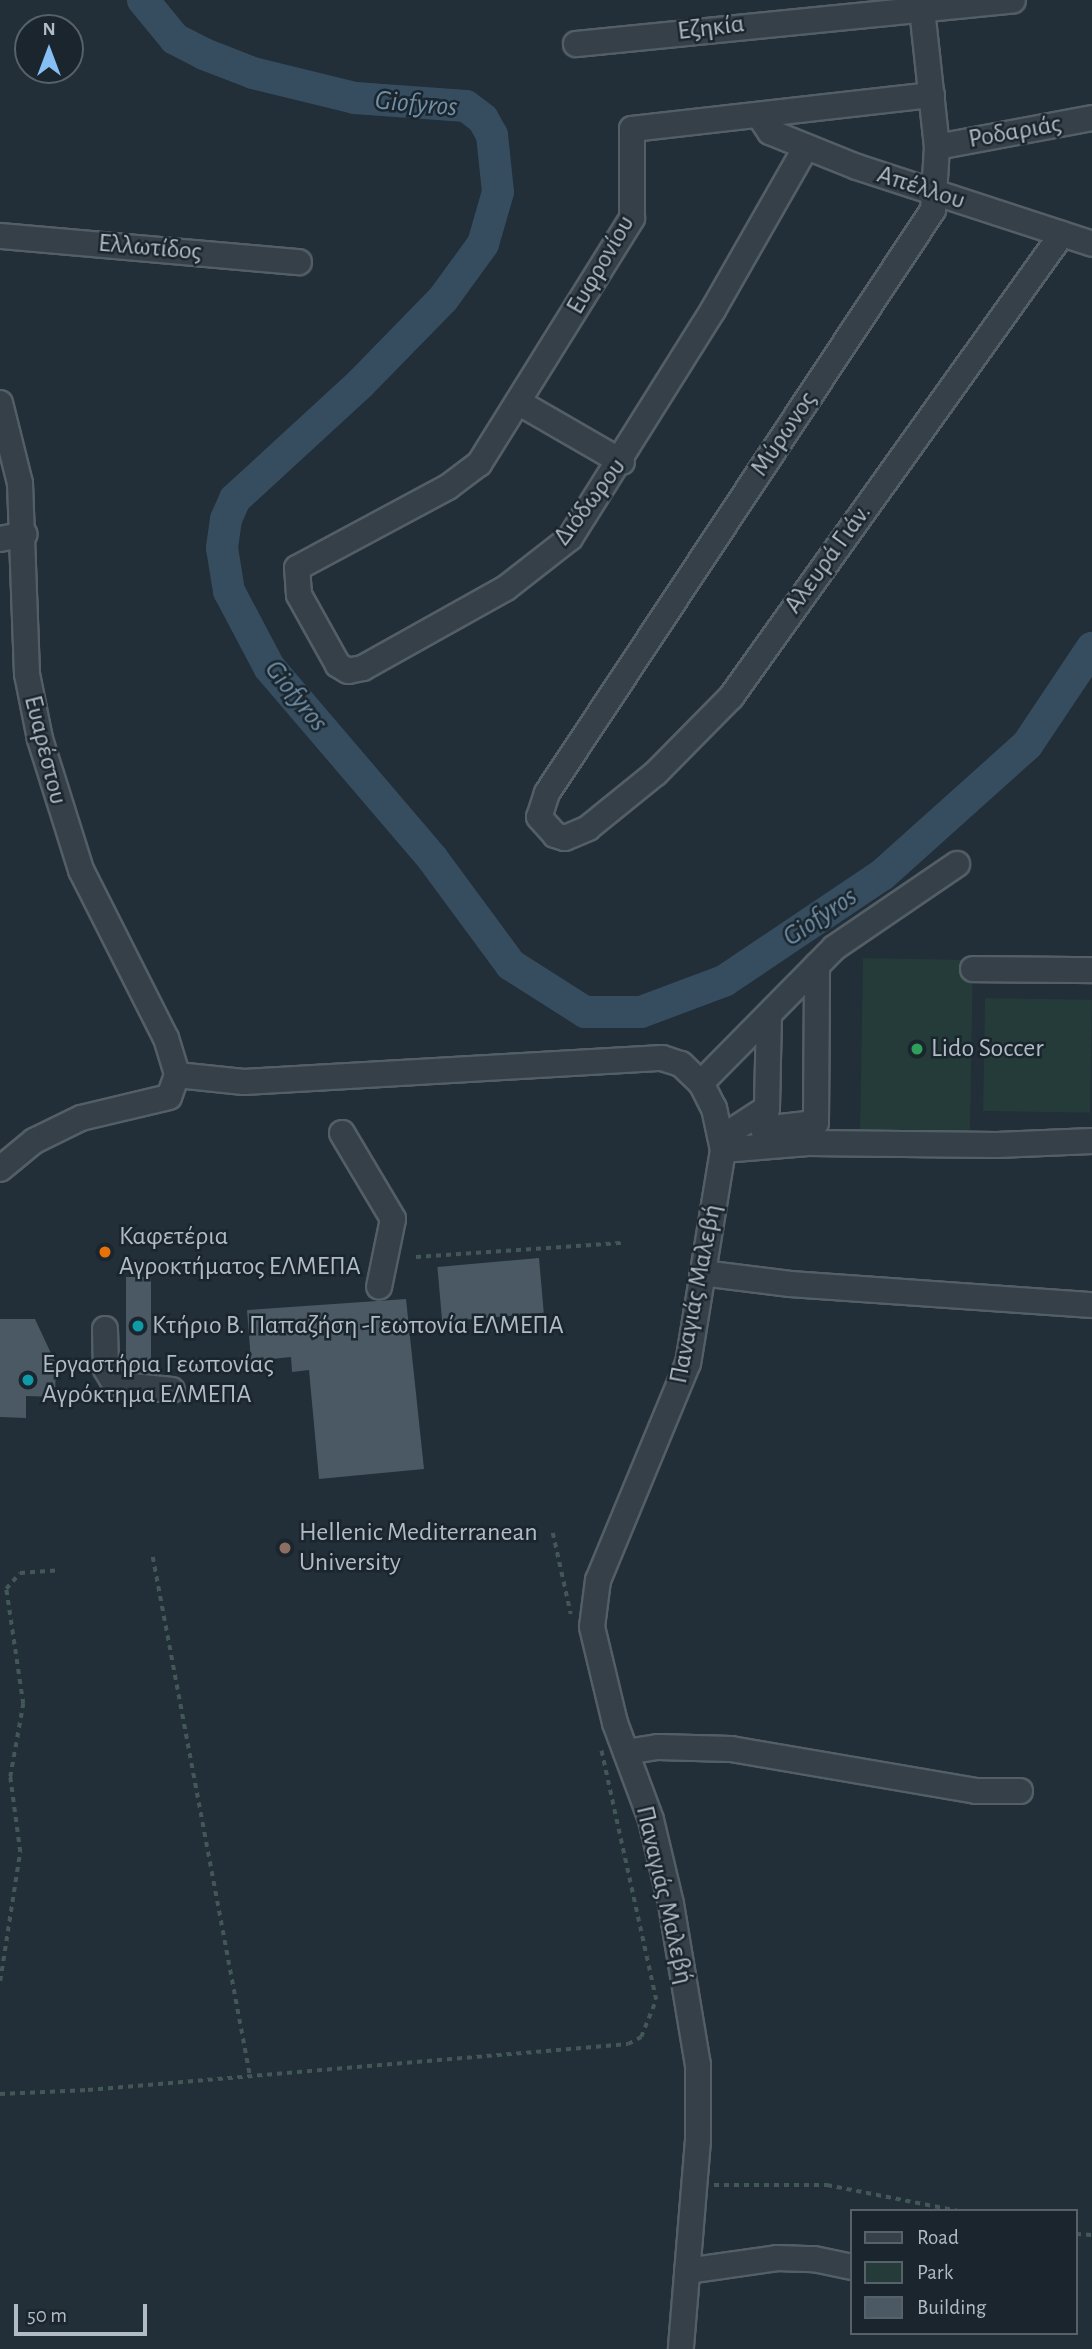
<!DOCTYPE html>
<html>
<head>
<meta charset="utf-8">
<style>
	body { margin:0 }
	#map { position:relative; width:1092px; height:2349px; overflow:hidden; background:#222e38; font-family:"Alegreya Sans",sans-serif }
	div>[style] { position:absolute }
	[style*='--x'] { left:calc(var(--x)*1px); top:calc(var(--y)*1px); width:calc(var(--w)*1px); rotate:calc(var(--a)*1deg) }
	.green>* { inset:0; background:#243b39; transform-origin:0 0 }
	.river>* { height:32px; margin:-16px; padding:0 16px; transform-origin:16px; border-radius:16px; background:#364d5f }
	.building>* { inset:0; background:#4a5964; transform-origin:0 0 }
	.path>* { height:3.5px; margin-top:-1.75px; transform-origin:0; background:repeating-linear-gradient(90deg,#435757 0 5px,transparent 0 10px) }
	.roads { filter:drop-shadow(2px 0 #535e66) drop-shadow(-2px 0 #535e66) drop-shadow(0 2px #535e66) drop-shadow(0 -2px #535e66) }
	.minor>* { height:24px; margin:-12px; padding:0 12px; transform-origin:12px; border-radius:12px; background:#354048 }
	.dots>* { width:19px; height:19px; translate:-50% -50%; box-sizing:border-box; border:4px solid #1a252d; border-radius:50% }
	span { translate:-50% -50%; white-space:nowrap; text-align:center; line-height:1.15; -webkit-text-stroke:5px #1a252d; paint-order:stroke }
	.street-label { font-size:26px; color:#b0bbc5 }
	.poi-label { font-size:26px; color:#b0bbc5 }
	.left { translate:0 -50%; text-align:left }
	.water-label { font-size:28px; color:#7090a8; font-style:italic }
	.legend { position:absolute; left:850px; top:2209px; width:228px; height:126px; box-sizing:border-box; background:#1a252d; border:2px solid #56616a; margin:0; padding:9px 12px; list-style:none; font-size:21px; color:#b0bbc5 }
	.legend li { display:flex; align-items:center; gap:14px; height:35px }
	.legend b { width:35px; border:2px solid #56616a }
	.north { position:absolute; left:14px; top:14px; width:70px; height:70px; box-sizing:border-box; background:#1a252d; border:2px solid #56616a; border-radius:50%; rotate:0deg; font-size:19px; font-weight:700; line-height:28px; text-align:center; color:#b0bbc5 }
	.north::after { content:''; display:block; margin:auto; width:24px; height:32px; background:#85bff4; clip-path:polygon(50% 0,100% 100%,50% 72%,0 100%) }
	.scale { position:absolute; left:14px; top:2304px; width:133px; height:32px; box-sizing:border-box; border:4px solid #b0bbc5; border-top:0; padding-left:9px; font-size:21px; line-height:24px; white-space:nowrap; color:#b0bbc5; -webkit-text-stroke:5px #1a252d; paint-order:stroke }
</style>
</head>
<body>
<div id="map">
	<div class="green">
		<i style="left:863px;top:958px;width:110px;height:171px;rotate:1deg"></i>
		<i style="left:985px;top:998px;width:107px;height:113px;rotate:1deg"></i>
	</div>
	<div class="river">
		<i style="--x:143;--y:0;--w:50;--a:50.6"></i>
		<i style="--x:175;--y:39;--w:33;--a:27"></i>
		<i style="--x:204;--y:54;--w:53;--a:21.2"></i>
		<i style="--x:253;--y:73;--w:105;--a:13.8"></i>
		<i style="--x:355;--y:98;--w:111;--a:4.1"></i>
		<i style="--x:466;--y:106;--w:21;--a:37"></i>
		<i style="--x:483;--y:119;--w:18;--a:61"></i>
		<i style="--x:492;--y:135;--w:57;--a:84"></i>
		<i style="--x:498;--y:192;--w:54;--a:106.1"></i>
		<i style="--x:483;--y:244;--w:68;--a:126"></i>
		<i style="--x:443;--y:299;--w:119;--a:134.3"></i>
		<i style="--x:360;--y:384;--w:170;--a:137.4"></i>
		<i style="--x:235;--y:499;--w:22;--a:114"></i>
		<i style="--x:226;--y:519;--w:29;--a:98"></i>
		<i style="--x:222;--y:548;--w:44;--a:80.8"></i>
		<i style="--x:229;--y:591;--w:86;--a:62.2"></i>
		<i style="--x:269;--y:667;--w:251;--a:49.5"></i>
		<i style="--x:432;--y:858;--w:133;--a:53.6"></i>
		<i style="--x:511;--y:965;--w:88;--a:32.4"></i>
		<i style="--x:585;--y:1012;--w:56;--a:0"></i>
		<i style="--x:641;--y:1012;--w:89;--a:-20.5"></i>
		<i style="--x:724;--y:981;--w:190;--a:-33.9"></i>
		<i style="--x:882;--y:875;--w:195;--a:-41.9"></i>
		<i style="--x:1027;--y:745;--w:117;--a:-56.2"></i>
	</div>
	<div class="building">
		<i style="left:539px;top:1258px;width:55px;height:102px;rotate:85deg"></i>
		<i style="left:126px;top:1277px;width:25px;height:92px"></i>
		<i style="clip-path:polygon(406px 1299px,424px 1469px,319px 1479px,309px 1370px,292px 1372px,291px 1357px,251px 1361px,247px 1310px)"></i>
		<i style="clip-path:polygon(0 1319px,35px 1319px,56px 1364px,55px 1397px,26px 1396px,26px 1418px,0 1417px)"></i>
	</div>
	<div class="path">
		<i style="--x:416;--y:1257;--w:208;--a:-3.9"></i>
		<i style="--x:553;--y:1533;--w:83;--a:77.5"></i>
		<i style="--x:153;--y:1557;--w:527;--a:79.39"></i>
		<i style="--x:0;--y:1981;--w:131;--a:-81.2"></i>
		<i style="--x:20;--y:1852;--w:76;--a:-97.6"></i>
		<i style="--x:10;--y:1777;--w:74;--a:-79.9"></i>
		<i style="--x:23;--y:1704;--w:116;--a:-98.4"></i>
		<i style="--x:6;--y:1589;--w:21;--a:-49"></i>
		<i style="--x:20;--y:1573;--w:39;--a:-4"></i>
		<i style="--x:0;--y:2094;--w:88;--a:-2.6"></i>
		<i style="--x:88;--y:2090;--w:542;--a:-4.87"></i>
		<i style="--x:628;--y:2044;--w:15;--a:-28"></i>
		<i style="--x:641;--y:2037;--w:40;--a:-68"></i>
		<i style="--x:656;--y:2000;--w:257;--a:-102.4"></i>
		<i style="--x:714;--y:2185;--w:113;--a:0"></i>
		<i style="--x:827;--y:2185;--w:134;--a:11.2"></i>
		<i style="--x:1076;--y:2234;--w:16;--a:4"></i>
	</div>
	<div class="roads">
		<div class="minor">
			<i style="--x:921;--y:0;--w:148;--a:83.8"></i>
			<i style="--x:937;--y:147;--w:63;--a:93.6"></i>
			<i style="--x:933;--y:210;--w:699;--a:123.51"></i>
			<i style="--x:547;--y:793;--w:25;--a:108"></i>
			<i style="--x:539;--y:817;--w:24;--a:48"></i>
			<i style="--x:555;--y:835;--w:10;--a:17"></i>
			<i style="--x:565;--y:838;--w:25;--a:-23"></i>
			<i style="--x:588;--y:828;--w:87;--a:-39"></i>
			<i style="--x:656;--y:773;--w:107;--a:-45.4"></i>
			<i style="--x:731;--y:697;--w:569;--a:-54.44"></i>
			<i style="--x:576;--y:44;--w:439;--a:-5.7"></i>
			<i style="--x:760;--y:117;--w:18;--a:56"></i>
			<i style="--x:770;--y:132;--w:94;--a:21.9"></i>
			<i style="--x:857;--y:167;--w:247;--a:18.1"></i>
			<i style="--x:806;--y:147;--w:188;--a:119.7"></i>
			<i style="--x:713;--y:310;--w:269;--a:122.1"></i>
			<i style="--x:570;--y:538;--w:81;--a:142"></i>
			<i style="--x:506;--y:588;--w:164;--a:150.8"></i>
			<i style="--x:363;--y:668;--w:15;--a:169"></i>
			<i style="--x:348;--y:671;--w:12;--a:-149"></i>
			<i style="--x:338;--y:665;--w:80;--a:-119.1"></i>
			<i style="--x:299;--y:595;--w:27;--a:-94"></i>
			<i style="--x:297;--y:568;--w:171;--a:-28.2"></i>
			<i style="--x:448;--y:487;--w:39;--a:-37"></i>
			<i style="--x:479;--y:464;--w:290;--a:-58.1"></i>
			<i style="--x:632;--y:218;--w:89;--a:-90"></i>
			<i style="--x:632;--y:129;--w:302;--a:-6.5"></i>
			<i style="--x:937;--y:147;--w:158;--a:-10.6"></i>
			<i style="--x:0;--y:236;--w:300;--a:5"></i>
			<i style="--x:518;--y:402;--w:120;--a:30"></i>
			<i style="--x:0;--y:403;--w:82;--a:76"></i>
			<i style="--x:20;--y:483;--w:191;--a:87.9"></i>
			<i style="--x:27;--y:674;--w:66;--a:78.7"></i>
			<i style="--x:40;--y:739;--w:137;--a:72.6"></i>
			<i style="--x:81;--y:870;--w:188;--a:63.2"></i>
			<i style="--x:166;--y:1038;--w:39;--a:73"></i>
			<i style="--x:177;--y:1075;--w:23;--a:110"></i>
			<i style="--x:169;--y:1097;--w:90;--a:166.6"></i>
			<i style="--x:81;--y:1118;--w:52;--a:153.9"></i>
			<i style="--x:34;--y:1141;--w:44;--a:140.5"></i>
			<i style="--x:0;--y:539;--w:25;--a:-11"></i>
			<i style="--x:973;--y:969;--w:119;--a:0.5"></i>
			<i style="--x:177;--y:1075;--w:67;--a:6"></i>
			<i style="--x:244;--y:1082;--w:419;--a:-3.3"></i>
			<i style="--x:662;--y:1058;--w:20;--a:18"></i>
			<i style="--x:681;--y:1064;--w:28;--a:44"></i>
			<i style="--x:701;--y:1083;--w:28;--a:63"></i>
			<i style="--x:714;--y:1108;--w:43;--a:77.9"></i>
			<i style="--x:723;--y:1150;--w:216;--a:99.3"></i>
			<i style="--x:688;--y:1363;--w:235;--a:112.5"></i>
			<i style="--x:598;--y:1580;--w:47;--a:97.3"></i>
			<i style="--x:592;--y:1627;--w:99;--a:76.5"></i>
			<i style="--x:615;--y:1723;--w:103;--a:69.6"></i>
			<i style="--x:651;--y:1820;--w:86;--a:76.6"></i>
			<i style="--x:671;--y:1904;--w:163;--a:80.5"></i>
			<i style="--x:698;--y:2065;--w:75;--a:90"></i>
			<i style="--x:698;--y:2140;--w:210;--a:94.7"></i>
			<i style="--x:701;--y:1083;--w:190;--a:-45.4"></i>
			<i style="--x:834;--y:948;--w:149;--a:-34.3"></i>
			<i style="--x:767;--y:1108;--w:21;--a:101"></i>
			<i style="--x:763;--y:1129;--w:53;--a:-6.5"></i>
			<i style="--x:816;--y:1123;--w:158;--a:-89.6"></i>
			<i style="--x:342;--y:1133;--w:100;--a:59.3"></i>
			<i style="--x:393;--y:1219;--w:69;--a:101.6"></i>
			<i style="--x:721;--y:1138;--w:55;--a:-33.1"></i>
			<i style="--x:767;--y:1108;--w:93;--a:-88.8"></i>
			<i style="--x:723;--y:1150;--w:85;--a:-4.7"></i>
			<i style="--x:808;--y:1143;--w:189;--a:0.6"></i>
			<i style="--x:997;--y:1145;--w:95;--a:-2.4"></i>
			<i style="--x:702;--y:1273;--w:89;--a:7.1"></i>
			<i style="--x:790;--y:1284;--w:303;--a:4"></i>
			<i style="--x:105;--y:1329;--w:40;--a:88.6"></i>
			<i style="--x:106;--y:1369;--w:12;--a:59"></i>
			<i style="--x:112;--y:1379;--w:12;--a:31"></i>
			<i style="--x:122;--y:1385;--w:50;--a:5.7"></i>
			<i style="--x:626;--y:1752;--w:32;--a:-9"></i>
			<i style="--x:658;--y:1747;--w:73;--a:1.6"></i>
			<i style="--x:731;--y:1749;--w:249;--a:9.7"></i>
			<i style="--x:976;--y:1791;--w:44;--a:0"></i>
			<i style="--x:687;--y:2271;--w:91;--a:-8.2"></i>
			<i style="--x:777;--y:2258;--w:37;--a:2"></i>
			<i style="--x:814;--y:2259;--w:39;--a:12"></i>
		</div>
	</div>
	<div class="dots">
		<i style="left:917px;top:1049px;background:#2e9e5b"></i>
		<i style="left:105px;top:1252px;background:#e8710a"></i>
		<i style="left:138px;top:1326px;background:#0f9aa8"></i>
		<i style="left:28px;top:1380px;background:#0f9aa8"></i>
		<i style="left:285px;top:1548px;background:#8d6e63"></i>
	</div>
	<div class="street-label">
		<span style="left:711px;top:28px;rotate:-7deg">Εζηκία</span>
		<span style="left:1015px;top:132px;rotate:-10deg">Ροδαριάς</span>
		<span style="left:921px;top:188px;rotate:18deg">Απέλλου</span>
		<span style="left:150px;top:248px;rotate:5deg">Ελλωτίδος</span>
		<span style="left:601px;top:265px;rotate:-60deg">Ευφρονίου</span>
		<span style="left:784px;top:434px;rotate:-56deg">Μύρωνος</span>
		<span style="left:590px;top:502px;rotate:-53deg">Διόδωρου</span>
		<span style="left:828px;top:559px;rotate:-54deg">Αλευρά Γιάν.</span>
		<span style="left:45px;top:750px;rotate:76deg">Ευαρέστου</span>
		<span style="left:696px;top:1294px;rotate:-79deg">Παναγιάς Μαλεβή</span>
		<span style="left:664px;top:1895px;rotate:77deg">Παναγιάς Μαλεβή</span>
	</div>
	<div class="poi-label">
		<span class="left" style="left:931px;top:1049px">Lido Soccer</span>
		<span class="left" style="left:119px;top:1252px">Καφετέρια<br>Αγροκτήματος ΕΛΜΕΠΑ</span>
		<span class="left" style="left:152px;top:1326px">Κτήριο Β. Παπαζήση -Γεωπονία ΕΛΜΕΠΑ</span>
		<span class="left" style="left:42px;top:1380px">Εργαστήρια Γεωπονίας<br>Αγρόκτημα ΕΛΜΕΠΑ</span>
		<span class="left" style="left:299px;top:1548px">Hellenic Mediterranean<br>University</span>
	</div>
	<div class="water-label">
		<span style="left:416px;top:104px;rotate:5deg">Giofyros</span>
		<span style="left:296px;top:696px;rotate:51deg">Giofyros</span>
		<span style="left:820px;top:917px;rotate:-34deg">Giofyros</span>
	</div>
	<ul class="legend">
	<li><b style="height:9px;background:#354048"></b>Road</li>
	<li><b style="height:19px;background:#243b39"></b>Park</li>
	<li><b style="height:19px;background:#4a5964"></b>Building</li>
	</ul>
	<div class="north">N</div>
	<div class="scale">50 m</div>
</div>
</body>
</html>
